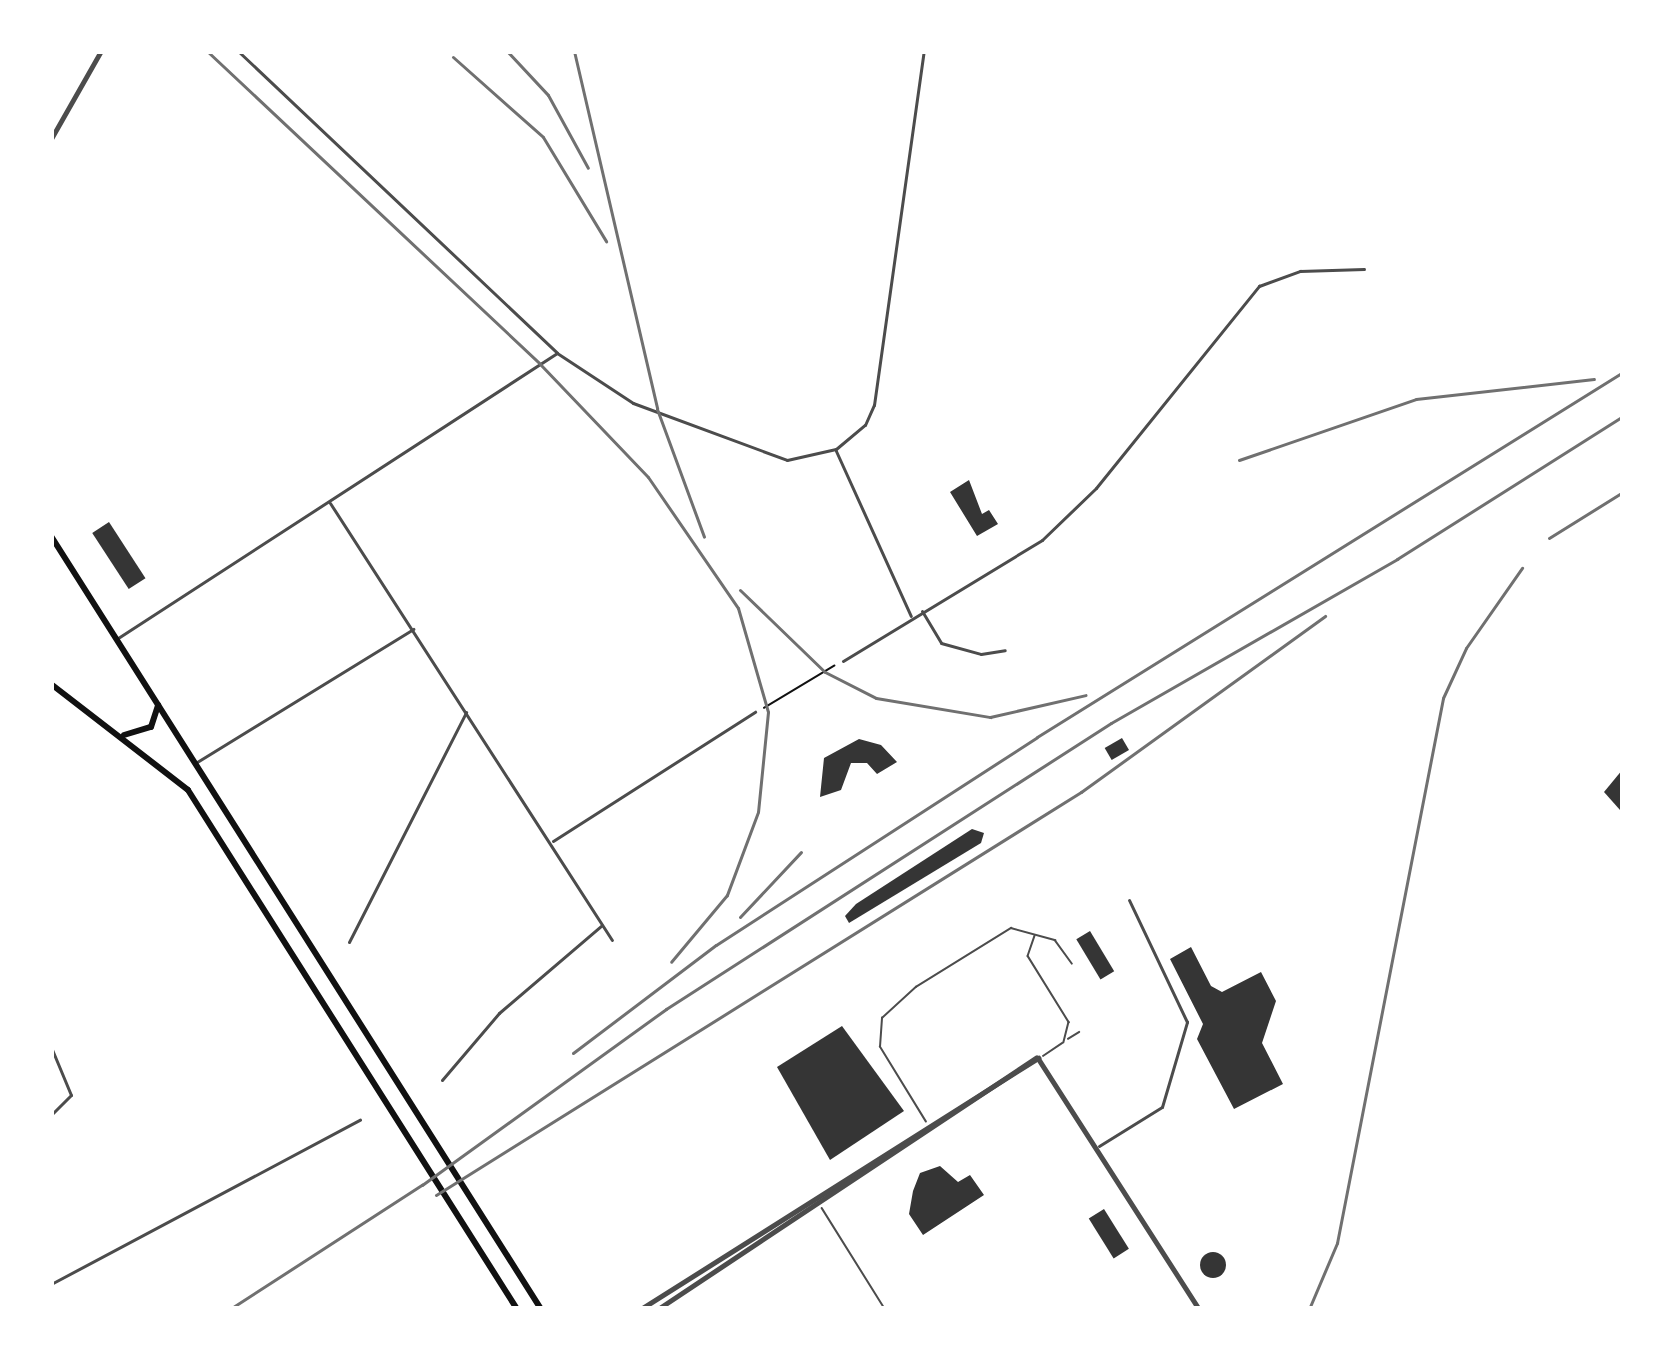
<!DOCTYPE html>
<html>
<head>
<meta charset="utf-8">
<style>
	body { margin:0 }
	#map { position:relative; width:1674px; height:1360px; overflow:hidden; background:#fff; font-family:"Roboto Condensed",sans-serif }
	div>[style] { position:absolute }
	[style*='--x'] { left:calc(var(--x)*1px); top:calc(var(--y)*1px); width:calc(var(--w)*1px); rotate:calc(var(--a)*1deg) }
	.building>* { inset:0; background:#353535; transform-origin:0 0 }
	.round { border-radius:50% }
	.path>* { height:1.5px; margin:-0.75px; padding:0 0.75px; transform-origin:0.75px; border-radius:0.75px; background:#111 }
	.service>* { height:1.5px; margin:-0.75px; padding:0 0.75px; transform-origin:0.75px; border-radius:0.75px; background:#4c4c4c }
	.minor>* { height:3px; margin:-1.5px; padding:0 1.5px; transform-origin:1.5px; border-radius:1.5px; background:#4c4c4c }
	.tertiary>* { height:4.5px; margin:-2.25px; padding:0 2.25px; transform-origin:2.25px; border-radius:2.25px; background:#4c4c4c }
	.trunk>* { height:6px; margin:-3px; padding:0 3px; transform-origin:3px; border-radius:3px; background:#111 }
	.rail>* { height:3px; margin:-1.5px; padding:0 1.5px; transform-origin:1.5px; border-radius:1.5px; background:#707070 }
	span { translate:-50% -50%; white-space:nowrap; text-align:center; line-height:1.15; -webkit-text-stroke:10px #fff; paint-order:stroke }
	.frame { position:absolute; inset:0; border:54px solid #fff; pointer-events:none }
</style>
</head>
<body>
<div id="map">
	<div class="building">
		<i style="clip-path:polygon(969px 480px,982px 514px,989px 510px,998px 524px,977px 536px,950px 492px)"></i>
		<i style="left:109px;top:522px;width:67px;height:20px;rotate:57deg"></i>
		<i style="left:1122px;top:738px;width:14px;height:20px;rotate:60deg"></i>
		<i style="clip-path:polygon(859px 739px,881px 745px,897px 762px,877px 774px,867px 763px,851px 763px,841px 790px,820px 797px,824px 758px)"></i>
		<i style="clip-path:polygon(1623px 769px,1623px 807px,1620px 810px,1604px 792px)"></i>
		<i style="clip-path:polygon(972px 829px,984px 833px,981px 843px,849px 923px,845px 916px,856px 904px)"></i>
		<i style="left:1090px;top:931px;width:47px;height:16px;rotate:59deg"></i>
		<i style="clip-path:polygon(1191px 947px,1211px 986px,1222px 992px,1261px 972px,1276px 1001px,1262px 1043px,1283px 1084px,1234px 1109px,1197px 1039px,1203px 1024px,1170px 959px)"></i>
		<i style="clip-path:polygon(842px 1026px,904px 1111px,830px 1160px,777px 1067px)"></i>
		<i style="clip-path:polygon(940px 1166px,958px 1182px,970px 1175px,984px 1195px,923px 1235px,909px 1214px,913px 1191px,920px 1173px)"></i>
		<i style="left:1104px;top:1209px;width:47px;height:18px;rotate:58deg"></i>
		<i class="round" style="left:1200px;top:1252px;width:26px;height:26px"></i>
	</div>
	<div class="path">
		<i style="--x:764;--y:708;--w:82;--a:-31"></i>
	</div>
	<div class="service">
		<i style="--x:1035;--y:936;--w:21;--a:109"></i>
		<i style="--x:1028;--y:956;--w:78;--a:58.2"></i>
		<i style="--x:1069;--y:1022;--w:21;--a:104"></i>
		<i style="--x:1068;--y:1039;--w:13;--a:-32"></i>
		<i style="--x:1043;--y:1056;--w:23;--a:-34"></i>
		<i style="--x:926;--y:1122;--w:88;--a:-121.5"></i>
		<i style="--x:880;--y:1047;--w:29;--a:-86"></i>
		<i style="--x:882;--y:1018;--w:46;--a:-42.4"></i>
		<i style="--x:916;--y:987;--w:112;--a:-31.8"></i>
		<i style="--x:1011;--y:928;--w:46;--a:15.3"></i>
		<i style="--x:1055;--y:940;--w:29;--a:54"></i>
		<i style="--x:822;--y:1208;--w:119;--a:58"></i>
	</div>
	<div class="minor">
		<i style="--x:238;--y:51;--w:439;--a:43.4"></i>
		<i style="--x:557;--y:353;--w:91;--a:33.3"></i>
		<i style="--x:633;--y:403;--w:164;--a:20.3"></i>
		<i style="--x:787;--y:460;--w:50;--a:-12.7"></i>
		<i style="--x:836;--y:449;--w:38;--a:-40"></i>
		<i style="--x:865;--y:425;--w:22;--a:-66"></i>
		<i style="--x:874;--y:405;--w:358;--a:-82"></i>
		<i style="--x:836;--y:451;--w:181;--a:65.6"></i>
		<i style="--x:330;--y:503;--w:520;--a:57.17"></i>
		<i style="--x:922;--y:611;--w:37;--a:59"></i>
		<i style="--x:941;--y:643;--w:41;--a:15.4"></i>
		<i style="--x:981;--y:654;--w:24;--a:-9"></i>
		<i style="--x:118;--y:638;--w:523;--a:-32.99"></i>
		<i style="--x:843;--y:661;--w:233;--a:-31.3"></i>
		<i style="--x:1042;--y:540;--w:75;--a:-43.9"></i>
		<i style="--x:1096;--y:488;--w:260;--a:-51.1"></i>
		<i style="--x:1259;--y:286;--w:44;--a:-20.1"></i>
		<i style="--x:1300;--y:271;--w:64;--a:-1.8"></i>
		<i style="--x:197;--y:762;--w:254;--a:-31.6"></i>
		<i style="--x:553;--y:841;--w:240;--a:-32.6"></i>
		<i style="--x:349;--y:942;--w:258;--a:-63"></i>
		<i style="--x:51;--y:1047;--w:52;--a:67.4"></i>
		<i style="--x:71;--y:1095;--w:28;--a:135"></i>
		<i style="--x:442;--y:1080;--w:88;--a:-49.6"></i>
		<i style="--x:499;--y:1013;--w:135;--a:-40.5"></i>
		<i style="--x:1099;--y:1146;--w:74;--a:-31.8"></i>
		<i style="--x:1162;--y:1107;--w:89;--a:-73.6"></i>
		<i style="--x:1187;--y:1022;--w:135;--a:-115.4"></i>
		<i style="--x:51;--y:1284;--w:350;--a:-28"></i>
	</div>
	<div class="tertiary">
		<i style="--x:51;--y:139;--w:101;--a:-60.4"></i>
		<i style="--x:641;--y:1309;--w:470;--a:-32.3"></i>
		<i style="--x:1038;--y:1058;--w:298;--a:57.3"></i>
		<i style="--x:658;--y:1309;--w:454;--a:-33.6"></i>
	</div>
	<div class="trunk">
		<i style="--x:51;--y:536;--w:915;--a:57.63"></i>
		<i style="--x:51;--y:684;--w:173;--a:37.7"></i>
		<i style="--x:188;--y:790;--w:614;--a:57.63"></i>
		<i style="--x:124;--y:735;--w:28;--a:-17"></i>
		<i style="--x:151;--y:727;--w:23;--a:-72"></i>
	</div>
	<div class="rail">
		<i style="--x:207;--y:51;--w:457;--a:43.2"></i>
		<i style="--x:540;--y:364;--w:156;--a:46.3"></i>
		<i style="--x:648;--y:477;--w:159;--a:55.5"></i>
		<i style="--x:738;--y:608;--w:108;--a:73.9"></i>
		<i style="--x:768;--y:712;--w:100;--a:95.7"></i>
		<i style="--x:758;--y:812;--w:89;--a:110.5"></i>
		<i style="--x:727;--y:895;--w:87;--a:129.9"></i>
		<i style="--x:507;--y:51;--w:60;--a:47"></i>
		<i style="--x:548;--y:95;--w:83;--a:61.3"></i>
		<i style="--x:574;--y:51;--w:367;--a:76.9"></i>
		<i style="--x:657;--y:409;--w:136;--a:69.8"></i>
		<i style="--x:453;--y:57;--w:120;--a:41.6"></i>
		<i style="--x:543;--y:137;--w:122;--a:58.8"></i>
		<i style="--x:1239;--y:460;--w:187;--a:-19"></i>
		<i style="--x:1416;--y:399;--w:179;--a:-6.4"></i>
		<i style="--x:1549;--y:538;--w:87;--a:-31.9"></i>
		<i style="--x:740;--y:590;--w:118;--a:44"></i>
		<i style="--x:825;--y:672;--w:57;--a:27"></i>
		<i style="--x:876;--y:698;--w:116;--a:9.5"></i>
		<i style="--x:990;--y:717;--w:98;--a:-12.9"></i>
		<i style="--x:740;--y:917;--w:89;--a:-46.8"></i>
		<i style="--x:573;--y:1053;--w:179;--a:-37.1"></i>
		<i style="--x:716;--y:945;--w:382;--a:-32.9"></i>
		<i style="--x:1037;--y:737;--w:690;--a:-31.92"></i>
		<i style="--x:436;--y:1195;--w:761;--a:-32"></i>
		<i style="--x:1081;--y:792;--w:301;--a:-35.8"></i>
		<i style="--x:230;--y:1309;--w:229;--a:-32.9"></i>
		<i style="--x:422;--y:1185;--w:301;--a:-35.8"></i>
		<i style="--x:666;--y:1009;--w:529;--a:-32.73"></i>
		<i style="--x:1111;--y:723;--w:330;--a:-29.8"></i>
		<i style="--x:1397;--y:559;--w:267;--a:-32.3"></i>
		<i style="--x:1309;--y:1309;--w:72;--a:-67"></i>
		<i style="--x:1337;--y:1243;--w:555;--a:-78.99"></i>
		<i style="--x:1443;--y:698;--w:55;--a:-65.3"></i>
		<i style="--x:1466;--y:648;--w:98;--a:-55"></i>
	</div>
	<div class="frame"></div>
</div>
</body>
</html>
